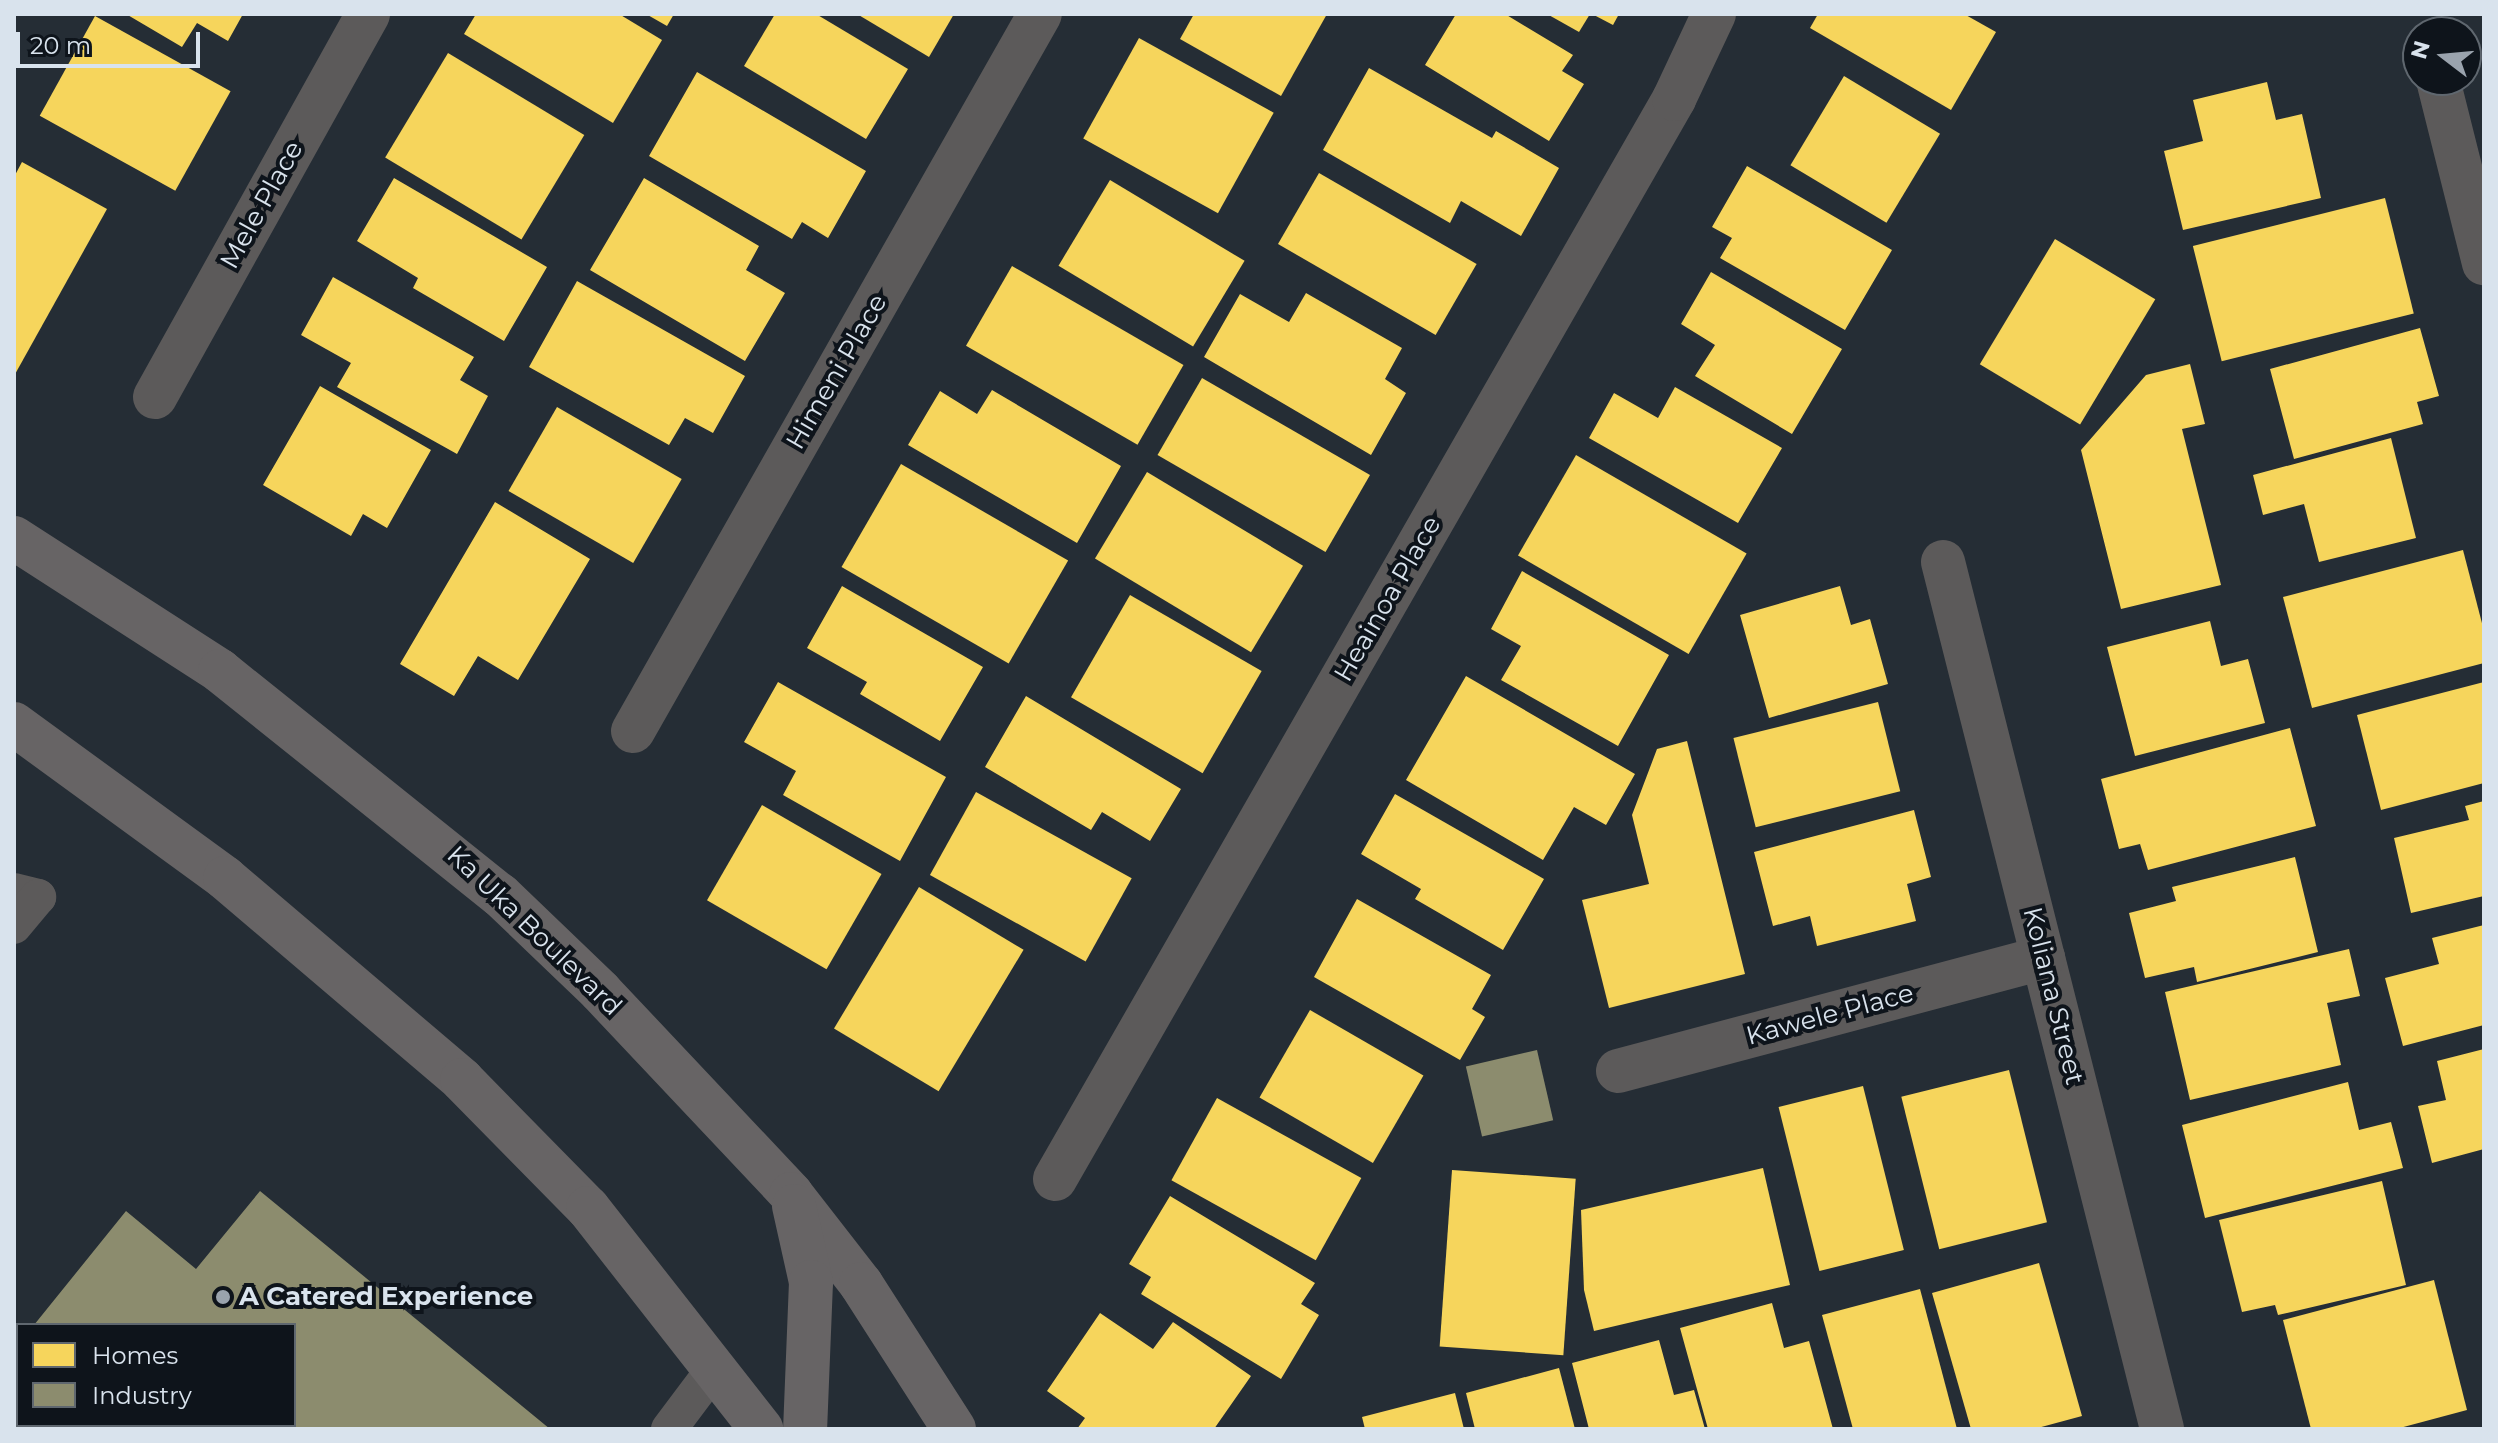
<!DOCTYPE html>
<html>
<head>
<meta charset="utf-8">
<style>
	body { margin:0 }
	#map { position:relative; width:2498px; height:1443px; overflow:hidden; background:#252d35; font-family:Montserrat,sans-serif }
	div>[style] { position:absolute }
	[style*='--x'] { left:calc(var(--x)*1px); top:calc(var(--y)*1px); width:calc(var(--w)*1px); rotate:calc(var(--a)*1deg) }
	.homes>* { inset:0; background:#f6d55c; transform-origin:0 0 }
	.industry>* { inset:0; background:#8c8c6e; transform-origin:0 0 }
	.lane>* { height:36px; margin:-18px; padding:0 18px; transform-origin:18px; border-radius:18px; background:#5c5a5a }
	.street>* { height:44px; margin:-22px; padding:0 22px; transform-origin:22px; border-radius:22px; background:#5c5a5a }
	.secondary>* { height:44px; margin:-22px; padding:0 22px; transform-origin:22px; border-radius:22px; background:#676465 }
	.dots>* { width:22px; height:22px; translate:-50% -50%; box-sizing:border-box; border:4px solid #0e141b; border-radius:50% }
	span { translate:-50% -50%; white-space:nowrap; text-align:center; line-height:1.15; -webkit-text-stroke:8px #0e141b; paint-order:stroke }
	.street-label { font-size:26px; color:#d9e3ed }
	.poi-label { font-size:26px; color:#d9e3ed; font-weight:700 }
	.left { translate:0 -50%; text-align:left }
	.frame { position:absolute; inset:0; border:16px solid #d9e3ed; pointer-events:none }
	.legend { position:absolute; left:16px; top:1323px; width:280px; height:104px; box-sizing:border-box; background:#0e141b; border:2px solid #5f676f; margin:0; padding:10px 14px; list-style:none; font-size:24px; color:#d9e3ed }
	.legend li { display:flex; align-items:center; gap:16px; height:40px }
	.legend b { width:40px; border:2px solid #5f676f }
	.north { position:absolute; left:2402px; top:16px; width:80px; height:80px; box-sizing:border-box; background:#0e141b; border:2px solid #5f676f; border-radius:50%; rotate:286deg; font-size:22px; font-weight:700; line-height:32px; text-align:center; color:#d9e3ed }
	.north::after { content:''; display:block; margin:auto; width:28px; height:36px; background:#9aa3ad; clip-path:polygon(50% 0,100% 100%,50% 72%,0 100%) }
	.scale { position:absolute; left:16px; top:32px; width:184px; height:36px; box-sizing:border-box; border:4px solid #d9e3ed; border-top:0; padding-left:10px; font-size:24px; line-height:28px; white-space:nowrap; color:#d9e3ed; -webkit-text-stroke:6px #0e141b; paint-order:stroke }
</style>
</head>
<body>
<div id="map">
	<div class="homes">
		<i style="clip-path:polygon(126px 14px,243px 14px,228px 41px,197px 23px,182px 47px)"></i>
		<i style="clip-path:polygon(476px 14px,619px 14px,662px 40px,613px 123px,464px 34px)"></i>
		<i style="clip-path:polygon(646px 14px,674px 14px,667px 26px)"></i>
		<i style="clip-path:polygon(775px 14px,816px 14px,908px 69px,866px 139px,744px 66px)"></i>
		<i style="clip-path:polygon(857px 14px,954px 14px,929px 57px)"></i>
		<i style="clip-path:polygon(1194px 14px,1327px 14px,1281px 96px,1180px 39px)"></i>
		<i style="clip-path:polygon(1456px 14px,1505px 14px,1573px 55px,1562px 71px,1584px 84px,1549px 141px,1425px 65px)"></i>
		<i style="clip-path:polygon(1547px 14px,1590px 14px,1579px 32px)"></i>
		<i style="clip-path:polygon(1592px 14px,1619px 14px,1613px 25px)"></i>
		<i style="clip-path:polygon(1818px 14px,1964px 14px,1996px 32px,1951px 110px,1810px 28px)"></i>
		<i style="left:95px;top:16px;width:155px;height:114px;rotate:29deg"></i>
		<i style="left:1139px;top:38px;width:154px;height:115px;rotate:29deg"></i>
		<i style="left:448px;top:53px;width:159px;height:122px;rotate:31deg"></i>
		<i style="clip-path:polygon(1369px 68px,1492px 138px,1496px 131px,1559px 168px,1521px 236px,1461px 201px,1450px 223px,1323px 150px)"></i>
		<i style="clip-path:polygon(697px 72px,866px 171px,828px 238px,802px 222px,792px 239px,649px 156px)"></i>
		<i style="left:1844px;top:76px;width:112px;height:104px;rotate:31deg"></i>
		<i style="clip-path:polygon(2267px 82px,2276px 120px,2302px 114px,2321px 198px,2183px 230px,2164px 151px,2203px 141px,2193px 100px)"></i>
		<i style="clip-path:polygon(22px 162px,107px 209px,14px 376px,14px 177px)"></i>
		<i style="clip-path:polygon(1747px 166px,1892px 250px,1845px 330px,1720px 258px,1732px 238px,1712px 227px)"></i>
		<i style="left:1319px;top:173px;width:182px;height:82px;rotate:30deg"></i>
		<i style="clip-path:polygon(394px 178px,547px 267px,504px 341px,413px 288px,418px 278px,357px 241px)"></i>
		<i style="clip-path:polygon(644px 178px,759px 246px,746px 270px,785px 293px,745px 361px,590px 270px)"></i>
		<i style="left:1110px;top:180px;width:157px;height:100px;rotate:31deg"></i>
		<i style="left:2385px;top:198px;width:119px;height:198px;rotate:76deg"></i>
		<i style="left:2055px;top:239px;width:117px;height:146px;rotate:31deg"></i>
		<i style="left:1012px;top:266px;width:198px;height:92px;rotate:30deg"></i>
		<i style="clip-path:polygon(1711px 272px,1842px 349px,1792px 434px,1695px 376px,1715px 345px,1681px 324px)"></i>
		<i style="clip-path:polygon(333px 277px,474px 357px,460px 380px,488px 396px,457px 454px,337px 387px,351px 363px,301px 335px)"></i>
		<i style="clip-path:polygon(577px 281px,745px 376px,713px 433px,685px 418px,669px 445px,529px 367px)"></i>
		<i style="clip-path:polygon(1306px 293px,1402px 348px,1385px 379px,1406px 393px,1371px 455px,1204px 357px,1240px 294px,1289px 322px)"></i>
		<i style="clip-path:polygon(2420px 328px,2439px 396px,2417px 402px,2423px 424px,2294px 459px,2270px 369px)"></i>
		<i style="clip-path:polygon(2190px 364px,2205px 424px,2182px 429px,2221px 585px,2121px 609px,2081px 450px,2146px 375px)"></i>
		<i style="left:1202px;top:378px;width:194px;height:89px;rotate:30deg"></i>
		<i style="clip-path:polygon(320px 386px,431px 450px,387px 528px,363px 514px,351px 536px,263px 485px)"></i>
		<i style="clip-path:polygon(1675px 387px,1782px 448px,1738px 523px,1589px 438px,1614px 393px,1658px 418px)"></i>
		<i style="clip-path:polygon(992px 390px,1121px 466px,1077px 543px,908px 445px,940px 391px,977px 414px)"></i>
		<i style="left:557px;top:407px;width:144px;height:97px;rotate:30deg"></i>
		<i style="clip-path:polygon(2391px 438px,2416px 538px,2319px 562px,2304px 504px,2263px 515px,2253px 475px)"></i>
		<i style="left:1576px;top:455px;width:197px;height:116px;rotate:30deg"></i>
		<i style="left:901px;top:464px;width:193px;height:119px;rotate:30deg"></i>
		<i style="left:1147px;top:472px;width:182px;height:101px;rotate:31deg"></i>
		<i style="clip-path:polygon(495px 502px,590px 559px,518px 680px,478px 656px,454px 696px,400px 664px)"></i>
		<i style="clip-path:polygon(2463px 550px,2484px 631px,2484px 663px,2312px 708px,2283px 597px)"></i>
		<i style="clip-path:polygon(1522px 571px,1669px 655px,1618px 746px,1501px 680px,1521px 646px,1491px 629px)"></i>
		<i style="clip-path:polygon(842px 586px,983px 667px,940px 741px,860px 694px,867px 682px,807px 648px)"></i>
		<i style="clip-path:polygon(1840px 586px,1851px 625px,1870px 619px,1888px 684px,1769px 718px,1740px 615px)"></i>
		<i style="left:1130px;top:595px;width:152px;height:118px;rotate:30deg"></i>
		<i style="clip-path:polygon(2210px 621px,2221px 666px,2248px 659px,2265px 723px,2135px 756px,2107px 647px)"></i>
		<i style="clip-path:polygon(1466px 676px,1635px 774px,1606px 825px,1574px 807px,1543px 860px,1406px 780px)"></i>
		<i style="clip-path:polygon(778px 682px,946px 777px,900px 861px,783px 795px,796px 771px,744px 742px)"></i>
		<i style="clip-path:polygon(2484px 682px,2484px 783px,2381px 810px,2357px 715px)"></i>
		<i style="clip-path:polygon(1026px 696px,1181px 789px,1150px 841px,1102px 812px,1091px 830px,985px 767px)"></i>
		<i style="left:1878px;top:702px;width:92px;height:149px;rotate:76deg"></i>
		<i style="clip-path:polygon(2290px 728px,2316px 826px,2148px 870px,2140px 844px,2119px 849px,2101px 779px)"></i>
		<i style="clip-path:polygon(1687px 741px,1745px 974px,1609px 1008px,1582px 900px,1649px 884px,1632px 815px,1657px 749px)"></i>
		<i style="left:976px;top:792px;width:178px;height:95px;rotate:29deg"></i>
		<i style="clip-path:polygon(1395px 794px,1544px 879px,1503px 950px,1415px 899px,1421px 889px,1361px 854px)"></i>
		<i style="clip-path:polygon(2484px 801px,2484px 896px,2411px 913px,2394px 838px,2469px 820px,2465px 806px)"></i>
		<i style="left:762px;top:805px;width:138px;height:110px;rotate:30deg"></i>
		<i style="clip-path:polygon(1914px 810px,1931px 877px,1907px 884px,1916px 921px,1817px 946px,1810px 916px,1773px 926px,1754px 852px)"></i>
		<i style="clip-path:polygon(2295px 857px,2318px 952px,2197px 982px,2194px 967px,2145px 978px,2129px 913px,2176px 901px,2172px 887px)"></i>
		<i style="left:919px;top:887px;width:122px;height:165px;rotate:31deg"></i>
		<i style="clip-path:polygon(1357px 899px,1491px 975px,1472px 1009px,1485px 1017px,1460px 1060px,1314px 977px)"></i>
		<i style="clip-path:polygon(2484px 925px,2484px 1025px,2403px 1046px,2385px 978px,2439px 964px,2432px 938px)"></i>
		<i style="clip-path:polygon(2349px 949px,2360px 996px,2327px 1003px,2341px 1065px,2190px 1100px,2165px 992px)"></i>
		<i style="left:1310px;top:1010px;width:131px;height:101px;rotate:30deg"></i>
		<i style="clip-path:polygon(2484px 1049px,2484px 1149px,2432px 1163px,2418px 1106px,2446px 1100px,2437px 1061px)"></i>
		<i style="left:2009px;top:1070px;width:157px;height:111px;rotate:76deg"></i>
		<i style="clip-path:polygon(2348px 1082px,2359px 1130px,2391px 1122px,2403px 1168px,2205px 1218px,2182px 1125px)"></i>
		<i style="left:1863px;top:1086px;width:169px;height:87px;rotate:76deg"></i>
		<i style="left:1217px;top:1098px;width:165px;height:94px;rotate:29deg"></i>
		<i style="clip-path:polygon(1763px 1168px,1790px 1285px,1594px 1331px,1584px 1290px,1581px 1210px)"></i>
		<i style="left:1452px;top:1170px;width:124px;height:177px;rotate:4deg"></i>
		<i style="clip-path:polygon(2382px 1181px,2406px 1285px,2278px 1315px,2275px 1305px,2242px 1312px,2219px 1220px)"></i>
		<i style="clip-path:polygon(1170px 1196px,1315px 1283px,1301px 1304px,1319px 1315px,1281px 1379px,1141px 1294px,1151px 1277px,1129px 1264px)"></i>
		<i style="clip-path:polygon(2039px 1263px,2082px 1416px,2034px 1429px,1971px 1429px,1932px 1293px)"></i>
		<i style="clip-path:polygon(2434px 1280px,2467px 1410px,2396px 1429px,2311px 1429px,2283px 1320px)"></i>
		<i style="clip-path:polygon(1920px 1289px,1957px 1429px,1853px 1429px,1822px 1315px)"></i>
		<i style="clip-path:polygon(1772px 1303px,1784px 1348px,1809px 1341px,1833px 1429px,1708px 1429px,1680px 1328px)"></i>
		<i style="clip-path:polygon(1100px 1313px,1153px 1349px,1173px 1322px,1251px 1376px,1214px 1429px,1077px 1429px,1085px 1418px,1047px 1391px)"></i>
		<i style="clip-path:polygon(1659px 1340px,1674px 1395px,1694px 1390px,1705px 1429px,1589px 1429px,1572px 1363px)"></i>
		<i style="clip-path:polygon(1559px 1368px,1575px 1429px,1475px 1429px,1466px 1393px)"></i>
		<i style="clip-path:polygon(1455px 1393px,1464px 1429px,1365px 1429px,1362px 1417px)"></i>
	</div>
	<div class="industry">
		<i style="left:1537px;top:1050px;width:72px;height:73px;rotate:77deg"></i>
		<i style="clip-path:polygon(260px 1191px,550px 1429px,14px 1429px,18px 1344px,18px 1425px,294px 1425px,294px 1325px,34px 1325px,126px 1211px,196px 1269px)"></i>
	</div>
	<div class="lane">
		<i style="--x:14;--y:891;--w:25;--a:14"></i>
		<i style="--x:38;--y:897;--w:38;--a:130"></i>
		<i style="--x:669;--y:1429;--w:75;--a:-53.1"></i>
	</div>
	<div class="street">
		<i style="--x:2438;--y:80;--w:189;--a:75.9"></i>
		<i style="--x:155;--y:397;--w:438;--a:-60.9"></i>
		<i style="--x:1943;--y:562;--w:894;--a:75.82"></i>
		<i style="--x:633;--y:731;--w:824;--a:-60.42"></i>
		<i style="--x:1618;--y:1071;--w:440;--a:-14.9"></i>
		<i style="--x:1055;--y:1179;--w:1245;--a:-60.18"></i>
		<i style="--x:1674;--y:99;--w:94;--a:-64.8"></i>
	</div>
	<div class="secondary">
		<i style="--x:14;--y:538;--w:245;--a:32.8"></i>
		<i style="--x:220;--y:671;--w:359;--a:38.7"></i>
		<i style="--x:500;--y:895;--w:139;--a:43.8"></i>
		<i style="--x:600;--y:991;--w:279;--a:46.7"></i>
		<i style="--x:791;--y:1194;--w:114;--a:52.1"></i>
		<i style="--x:861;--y:1284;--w:172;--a:57.3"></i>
		<i style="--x:14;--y:724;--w:261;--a:36.1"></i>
		<i style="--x:225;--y:878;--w:311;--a:40.4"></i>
		<i style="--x:462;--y:1080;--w:180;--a:45.5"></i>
		<i style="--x:588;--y:1208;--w:281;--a:51.9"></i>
		<i style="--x:794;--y:1206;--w:78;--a:77.4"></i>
		<i style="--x:811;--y:1282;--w:147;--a:92.3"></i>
	</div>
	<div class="dots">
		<i style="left:223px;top:1297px;background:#9aa3ad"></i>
	</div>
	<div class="street-label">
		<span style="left:262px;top:205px;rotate:-61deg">Mele Place</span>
		<span style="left:837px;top:372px;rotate:-60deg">Himeni Place</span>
		<span style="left:1388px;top:599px;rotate:-60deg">Heainoa Place</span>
		<span style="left:534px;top:931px;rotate:44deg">Ka Uka Boulevard</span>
		<span style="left:2053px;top:996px;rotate:76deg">Koliana Street</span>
		<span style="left:1830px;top:1015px;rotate:-15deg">Kawele Place</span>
	</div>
	<div class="poi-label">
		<span class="left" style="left:239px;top:1297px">A Catered Experience</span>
	</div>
	<div class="frame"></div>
	<ul class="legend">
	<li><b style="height:22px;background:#f6d55c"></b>Homes</li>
	<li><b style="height:22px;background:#8c8c6e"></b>Industry</li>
	</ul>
	<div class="north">N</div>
	<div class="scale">20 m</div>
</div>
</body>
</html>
